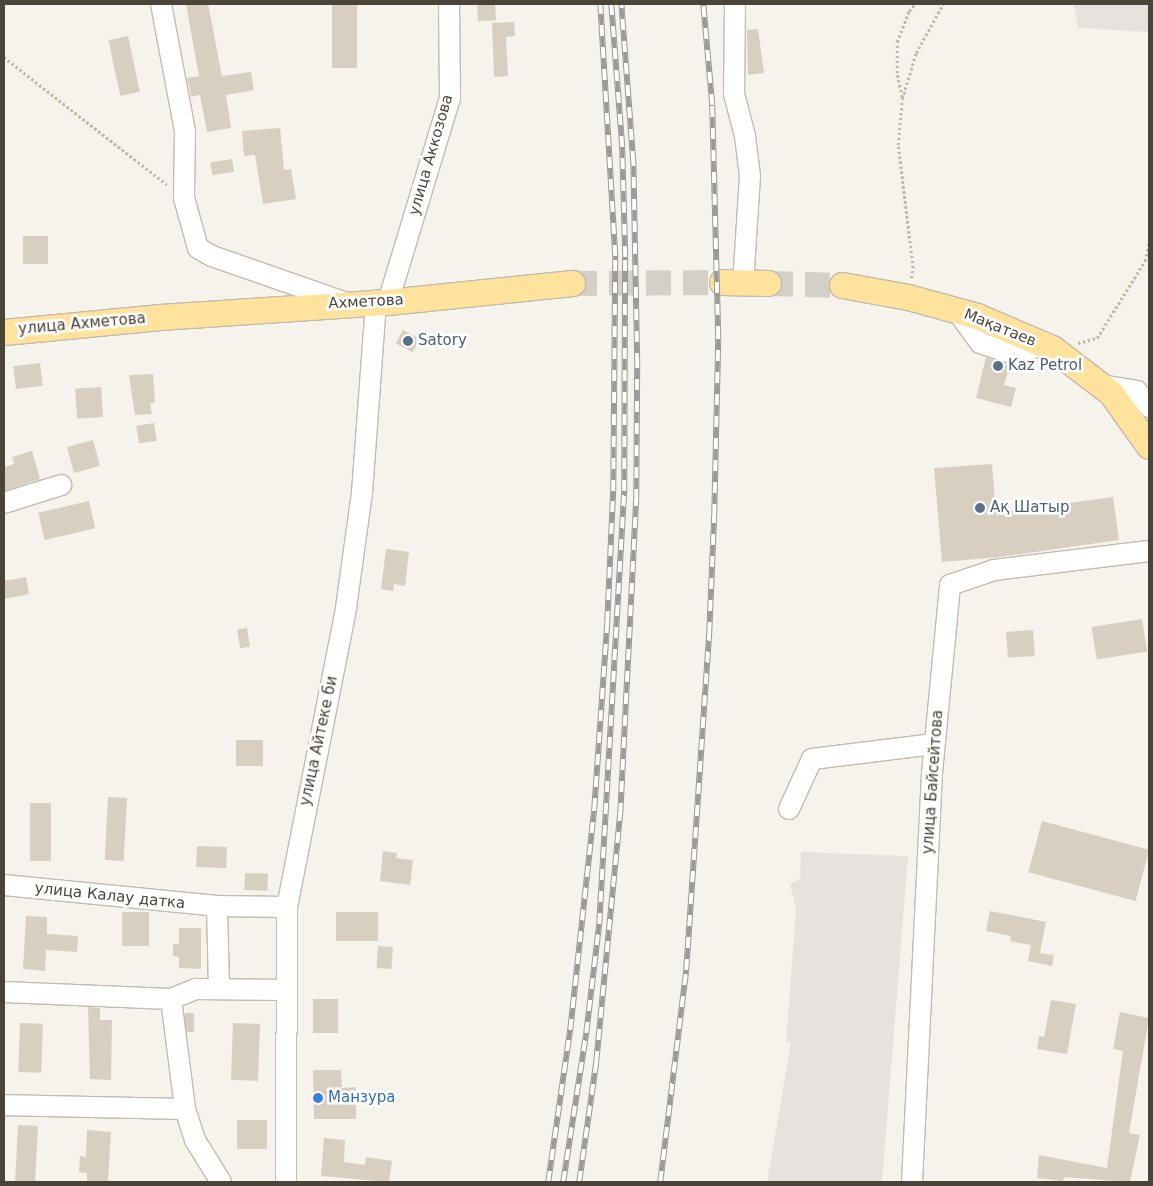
<!DOCTYPE html>
<html>
<head>
<meta charset="utf-8">
<style>
	body { margin:0 }
	#map { position:relative; width:1153px; height:1186px; overflow:hidden; background:#f6f3ec; font-family:"DejaVu Sans",sans-serif }
	div>[style] { position:absolute }
	[style*='--x'] { left:calc(var(--x)*1px); top:calc(var(--y)*1px); width:calc(var(--w)*1px); rotate:calc(var(--a)*1deg) }
	.industrial>* { inset:0; background:#e6e2dd }
	.building>* { inset:0; background:#d8cfc1; transform-origin:0 0 }
	.major-tunnel>* { height:25px; margin-top:-12.5px; transform-origin:0; background:repeating-linear-gradient(90deg,#d4d0c8 0 25px,transparent 0 37px) }
	.path>* { height:2.5px; margin-top:-1.25px; transform-origin:0; background:repeating-linear-gradient(90deg,#c4b79f 0 2.5px,transparent 0 5px) }
	.roads { filter:drop-shadow(1px 0 #c2bbae) drop-shadow(-1px 0 #c2bbae) drop-shadow(0 1px #c2bbae) drop-shadow(0 -1px #c2bbae) }
	.minor>* { height:20px; margin:-10px; padding:0 10px; transform-origin:10px; border-radius:10px; background:#fff }
	.major>* { height:25px; margin:-12.5px; padding:0 12.5px; transform-origin:12.5px; border-radius:12.5px; background:#ffe39c }
	.rail>* { height:5.5px; margin-top:-2.75px; transform-origin:0; background:repeating-linear-gradient(90deg,#fff 0 11px,#9a9a9a 0 22px); box-sizing:border-box; border-block:1px solid #9a9a9a }
	.dots>* { width:14px; height:14px; translate:-50% -50%; box-sizing:border-box; border:2px solid #fff; border-radius:50% }
	span { translate:-50% -50%; white-space:nowrap; text-align:center; line-height:1.15; -webkit-text-stroke:5px #fff; paint-order:stroke }
	.street-label { font-size:15px; color:#4b4439 }
	.service-label { font-size:15px; color:#4e5e75 }
	.left { translate:0 -50%; text-align:left }
	.shop-label { font-size:15px; color:#366cbe }
	.frame { position:absolute; inset:0; border:5px solid #4b4439; pointer-events:none }
</style>
</head>
<body>
<div id="map">
	<div class="industrial">
		<i style="clip-path:polygon(1074px 4px,1149px 4px,1149px 32px,1078px 28px)"></i>
		<i style="clip-path:polygon(801px 852px,908px 856px,882px 1182px,767px 1182px,791px 1042px,786px 1042px,796px 910px,790px 884px,800px 879px)"></i>
	</div>
	<div class="building">
		<i style="clip-path:polygon(186px 4px,208px 4px,222px 76px,251px 72px,254px 90px,226px 95px,231px 128px,207px 132px,200px 95px,191px 97px,187px 78px,199px 76px)"></i>
		<i style="left:332px;top:4px;width:25px;height:64px"></i>
		<i style="left:495px;top:4px;width:16px;height:18px;rotate:86deg"></i>
		<i style="clip-path:polygon(514px 22px,515px 36px,506px 37px,508px 76px,494px 77px,492px 23px)"></i>
		<i style="clip-path:polygon(758px 29px,764px 73px,748px 75px,747px 30px)"></i>
		<i style="left:128px;top:36px;width:57px;height:20px;rotate:78deg"></i>
		<i style="clip-path:polygon(280px 128px,284px 170px,291px 169px,296px 199px,263px 204px,255px 155px,244px 156px,242px 131px)"></i>
		<i style="left:232px;top:159px;width:13px;height:22px;rotate:81deg"></i>
		<i style="left:23px;top:236px;width:25px;height:28px"></i>
		<i style="left:403px;top:330px;width:19px;height:15px;rotate:28deg"></i>
		<i style="clip-path:polygon(986px 357px,1010px 366px,1004px 385px,1016px 388px,1011px 407px,976px 398px)"></i>
		<i style="left:40px;top:363px;width:23px;height:27px;rotate:83deg"></i>
		<i style="clip-path:polygon(153px 374px,155px 403px,150px 403px,152px 414px,135px 415px,129px 375px)"></i>
		<i style="left:101px;top:387px;width:30px;height:26px;rotate:86deg"></i>
		<i style="left:154px;top:423px;width:18px;height:18px;rotate:81deg"></i>
		<i style="left:93px;top:440px;width:27px;height:27px;rotate:75deg"></i>
		<i style="clip-path:polygon(32px 451px,40px 479px,4px 491px,4px 467px,14px 464px,12px 457px)"></i>
		<i style="clip-path:polygon(992px 464px,996px 513px,1113px 497px,1119px 540px,1000px 557px,942px 562px,934px 468px)"></i>
		<i style="left:89px;top:501px;width:28px;height:52px;rotate:77deg"></i>
		<i style="clip-path:polygon(386px 549px,409px 552px,405px 586px,394px 584px,393px 591px,381px 589px)"></i>
		<i style="clip-path:polygon(26px 577px,29px 594px,4px 599px,4px 581px)"></i>
		<i style="left:1142px;top:619px;width:33px;height:51px;rotate:81deg"></i>
		<i style="left:247px;top:628px;width:19px;height:10px;rotate:81deg"></i>
		<i style="left:1033px;top:630px;width:26px;height:27px;rotate:86deg"></i>
		<i style="left:236px;top:740px;width:27px;height:26px"></i>
		<i style="left:108px;top:797px;width:19px;height:63px;rotate:3deg"></i>
		<i style="left:30px;top:803px;width:21px;height:58px"></i>
		<i style="left:1042px;top:821px;width:111px;height:53px;rotate:15deg"></i>
		<i style="left:197px;top:846px;width:30px;height:21px;rotate:2deg"></i>
		<i style="clip-path:polygon(383px 851px,397px 853px,396px 858px,413px 860px,410px 885px,380px 881px)"></i>
		<i style="left:245px;top:873px;width:23px;height:17px;rotate:2deg"></i>
		<i style="clip-path:polygon(990px 911px,1046px 922px,1040px 953px,1054px 955px,1052px 966px,1028px 961px,1031px 945px,1010px 941px,1011px 936px,986px 931px)"></i>
		<i style="left:122px;top:912px;width:27px;height:34px"></i>
		<i style="left:336px;top:912px;width:42px;height:29px"></i>
		<i style="clip-path:polygon(26px 916px,47px 917px,47px 934px,78px 936px,77px 952px,46px 950px,45px 971px,23px 969px)"></i>
		<i style="clip-path:polygon(179px 928px,201px 928px,201px 969px,179px 968px,179px 957px,173px 956px,173px 944px,179px 944px)"></i>
		<i style="left:378px;top:946px;width:15px;height:22px;rotate:4deg"></i>
		<i style="left:313px;top:999px;width:25px;height:34px"></i>
		<i style="clip-path:polygon(1051px 1000px,1076px 1004px,1067px 1054px,1037px 1049px,1039px 1036px,1044px 1037px)"></i>
		<i style="clip-path:polygon(88px 1007px,100px 1008px,100px 1020px,112px 1020px,111px 1080px,90px 1079px)"></i>
		<i style="clip-path:polygon(1120px 1012px,1149px 1018px,1129px 1133px,1140px 1135px,1130px 1182px,1064px 1177px,1063px 1181px,1037px 1178px,1039px 1155px,1107px 1168px,1123px 1051px,1113px 1049px)"></i>
		<i style="left:185px;top:1013px;width:9px;height:19px"></i>
		<i style="left:20px;top:1023px;width:23px;height:49px;rotate:2deg"></i>
		<i style="left:233px;top:1023px;width:27px;height:57px;rotate:2deg"></i>
		<i style="clip-path:polygon(313px 1070px,341px 1070px,342px 1088px,356px 1087px,356px 1119px,314px 1119px)"></i>
		<i style="left:267px;top:1120px;width:29px;height:30px;rotate:90deg"></i>
		<i style="left:18px;top:1125px;width:20px;height:57px;rotate:3deg"></i>
		<i style="clip-path:polygon(87px 1130px,111px 1132px,108px 1182px,87px 1182px,87px 1173px,79px 1172px,80px 1156px,86px 1157px)"></i>
		<i style="clip-path:polygon(324px 1138px,345px 1140px,344px 1162px,365px 1165px,366px 1157px,392px 1161px,389px 1182px,321px 1176px)"></i>
	</div>
	<div class="major-tunnel">
		<i style="--x:572;--y:283;--w:150;--a:-0.4"></i>
		<i style="--x:768;--y:283;--w:74;--a:1.5"></i>
	</div>
	<div class="path">
		<i style="--x:4;--y:57;--w:207;--a:38.1"></i>
		<i style="--x:902;--y:97;--w:25;--a:-102"></i>
		<i style="--x:897;--y:73;--w:31;--a:-90"></i>
		<i style="--x:897;--y:42;--w:33;--a:-69"></i>
		<i style="--x:909;--y:11;--w:9;--a:-49"></i>
		<i style="--x:911;--y:278;--w:10;--a:-79"></i>
		<i style="--x:913;--y:268;--w:124;--a:-97"></i>
		<i style="--x:898;--y:145;--w:46;--a:-85"></i>
		<i style="--x:902;--y:99;--w:48;--a:-73.1"></i>
		<i style="--x:916;--y:53;--w:56;--a:-61.1"></i>
		<i style="--x:1078;--y:343;--w:20;--a:-15"></i>
		<i style="--x:1097;--y:338;--w:91;--a:-58.1"></i>
		<i style="--x:1145;--y:261;--w:19;--a:-78"></i>
	</div>
	<div class="roads">
		<div class="minor">
			<i style="--x:161;--y:4;--w:129;--a:79.3"></i>
			<i style="--x:185;--y:131;--w:67;--a:90.9"></i>
			<i style="--x:184;--y:198;--w:52;--a:74.4"></i>
			<i style="--x:198;--y:248;--w:16;--a:30"></i>
			<i style="--x:212;--y:256;--w:140;--a:19.2"></i>
			<i style="--x:735;--y:4;--w:90;--a:90.6"></i>
			<i style="--x:734;--y:94;--w:43;--a:75.3"></i>
			<i style="--x:745;--y:136;--w:40;--a:82.9"></i>
			<i style="--x:750;--y:176;--w:107;--a:93.7"></i>
			<i style="--x:388;--y:302;--w:213;--a:-73.1"></i>
			<i style="--x:450;--y:98;--w:94;--a:-90.6"></i>
			<i style="--x:957;--y:311;--w:39;--a:54"></i>
			<i style="--x:980;--y:343;--w:38;--a:18"></i>
			<i style="--x:1016;--y:355;--w:29;--a:-22"></i>
			<i style="--x:1100;--y:385;--w:37;--a:9"></i>
			<i style="--x:1137;--y:391;--w:20;--a:53"></i>
			<i style="--x:4;--y:503;--w:60;--a:-17.5"></i>
			<i style="--x:789;--y:809;--w:55;--a:-65.3"></i>
			<i style="--x:812;--y:759;--w:123;--a:-7"></i>
			<i style="--x:4;--y:885;--w:214;--a:5.6"></i>
			<i style="--x:217;--y:906;--w:70;--a:0.8"></i>
			<i style="--x:217;--y:906;--w:83;--a:88.6"></i>
			<i style="--x:4;--y:992;--w:167;--a:2.4"></i>
			<i style="--x:171;--y:999;--w:27;--a:-22"></i>
			<i style="--x:196;--y:989;--w:90;--a:0.6"></i>
			<i style="--x:171;--y:999;--w:111;--a:82.7"></i>
			<i style="--x:185;--y:1109;--w:33;--a:72"></i>
			<i style="--x:195;--y:1140;--w:49;--a:58.2"></i>
			<i style="--x:4;--y:1105;--w:181;--a:1.3"></i>
			<i style="--x:286;--y:1182;--w:275;--a:-89.8"></i>
			<i style="--x:287;--y:907;--w:305;--a:-78.8"></i>
			<i style="--x:346;--y:608;--w:116;--a:-82.1"></i>
			<i style="--x:362;--y:493;--w:193;--a:-85.8"></i>
			<i style="--x:912;--y:1182;--w:409;--a:-87.2"></i>
			<i style="--x:932;--y:773;--w:189;--a:-84.5"></i>
			<i style="--x:950;--y:585;--w:46;--a:-18.8"></i>
			<i style="--x:994;--y:570;--w:156;--a:-7"></i>
		</div>
		<div class="major">
			<i style="--x:722;--y:282;--w:46;--a:1.2"></i>
			<i style="--x:842;--y:285;--w:67;--a:10.3"></i>
			<i style="--x:908;--y:297;--w:72;--a:15.4"></i>
			<i style="--x:977;--y:316;--w:82;--a:23.1"></i>
			<i style="--x:1052;--y:348;--w:74;--a:37.3"></i>
			<i style="--x:1111;--y:393;--w:65;--a:54.4"></i>
			<i style="--x:4;--y:332;--w:157;--a:-5.5"></i>
			<i style="--x:160;--y:317;--w:228;--a:-3.8"></i>
			<i style="--x:388;--y:302;--w:185;--a:-5.9"></i>
		</div>
	</div>
	<div class="rail">
		<i style="--x:548;--y:1182;--w:154;--a:-81.8"></i>
		<i style="--x:570;--y:1030;--w:222;--a:-83.8"></i>
		<i style="--x:594;--y:809;--w:187;--a:-86"></i>
		<i style="--x:607;--y:622;--w:131;--a:-87.4"></i>
		<i style="--x:613;--y:491;--w:235;--a:-89.5"></i>
		<i style="--x:615;--y:256;--w:252;--a:-93.4"></i>
		<i style="--x:563;--y:1182;--w:151;--a:-81.2"></i>
		<i style="--x:586;--y:1033;--w:110;--a:-83.2"></i>
		<i style="--x:599;--y:924;--w:434;--a:-86.7"></i>
		<i style="--x:624;--y:491;--w:234;--a:-89.8"></i>
		<i style="--x:625;--y:257;--w:110;--a:-91.6"></i>
		<i style="--x:622;--y:147;--w:143;--a:-94.4"></i>
		<i style="--x:579;--y:1182;--w:121;--a:-81.9"></i>
		<i style="--x:596;--y:1062;--w:249;--a:-84.5"></i>
		<i style="--x:620;--y:814;--w:314;--a:-87.1"></i>
		<i style="--x:636;--y:500;--w:136;--a:-89.6"></i>
		<i style="--x:637;--y:364;--w:202;--a:-91.1"></i>
		<i style="--x:633;--y:162;--w:158;--a:-94.3"></i>
		<i style="--x:660;--y:1182;--w:214;--a:-83"></i>
		<i style="--x:686;--y:970;--w:338;--a:-86.1"></i>
		<i style="--x:709;--y:633;--w:118;--a:-87.6"></i>
		<i style="--x:714;--y:515;--w:178;--a:-88.7"></i>
		<i style="--x:718;--y:337;--w:232;--a:-91.5"></i>
		<i style="--x:712;--y:105;--w:101;--a:-95.1"></i>
	</div>
	<div class="dots">
		<i style="left:408px;top:341px;background:#5c6f8a"></i>
		<i style="left:998px;top:366px;background:#5c6f8a"></i>
		<i style="left:980px;top:508px;background:#5c6f8a"></i>
		<i style="left:318px;top:1098px;background:#3f7fe0"></i>
	</div>
	<div class="street-label">
		<span style="left:431px;top:155px;rotate:-74deg">улица Аккозова</span>
		<span style="left:366px;top:302px;rotate:-3deg">Ахметова</span>
		<span style="left:82px;top:324px;rotate:-5deg">улица Ахметова</span>
		<span style="left:1000px;top:328px;rotate:22deg">Мақатаев</span>
		<span style="left:319px;top:741px;rotate:-78deg">улица Айтеке би</span>
		<span style="left:933px;top:782px;rotate:-86deg">улица Байсейтова</span>
		<span style="left:110px;top:896px;rotate:6deg">улица Калау датка</span>
	</div>
	<div class="service-label">
		<span class="left" style="left:418px;top:341px">Satory</span>
		<span class="left" style="left:1008px;top:366px">Kaz Petrol</span>
		<span class="left" style="left:990px;top:508px">Ақ Шатыр</span>
	</div>
	<div class="shop-label">
		<span class="left" style="left:328px;top:1098px">Манзура</span>
	</div>
	<div class="frame"></div>
</div>
</body>
</html>
